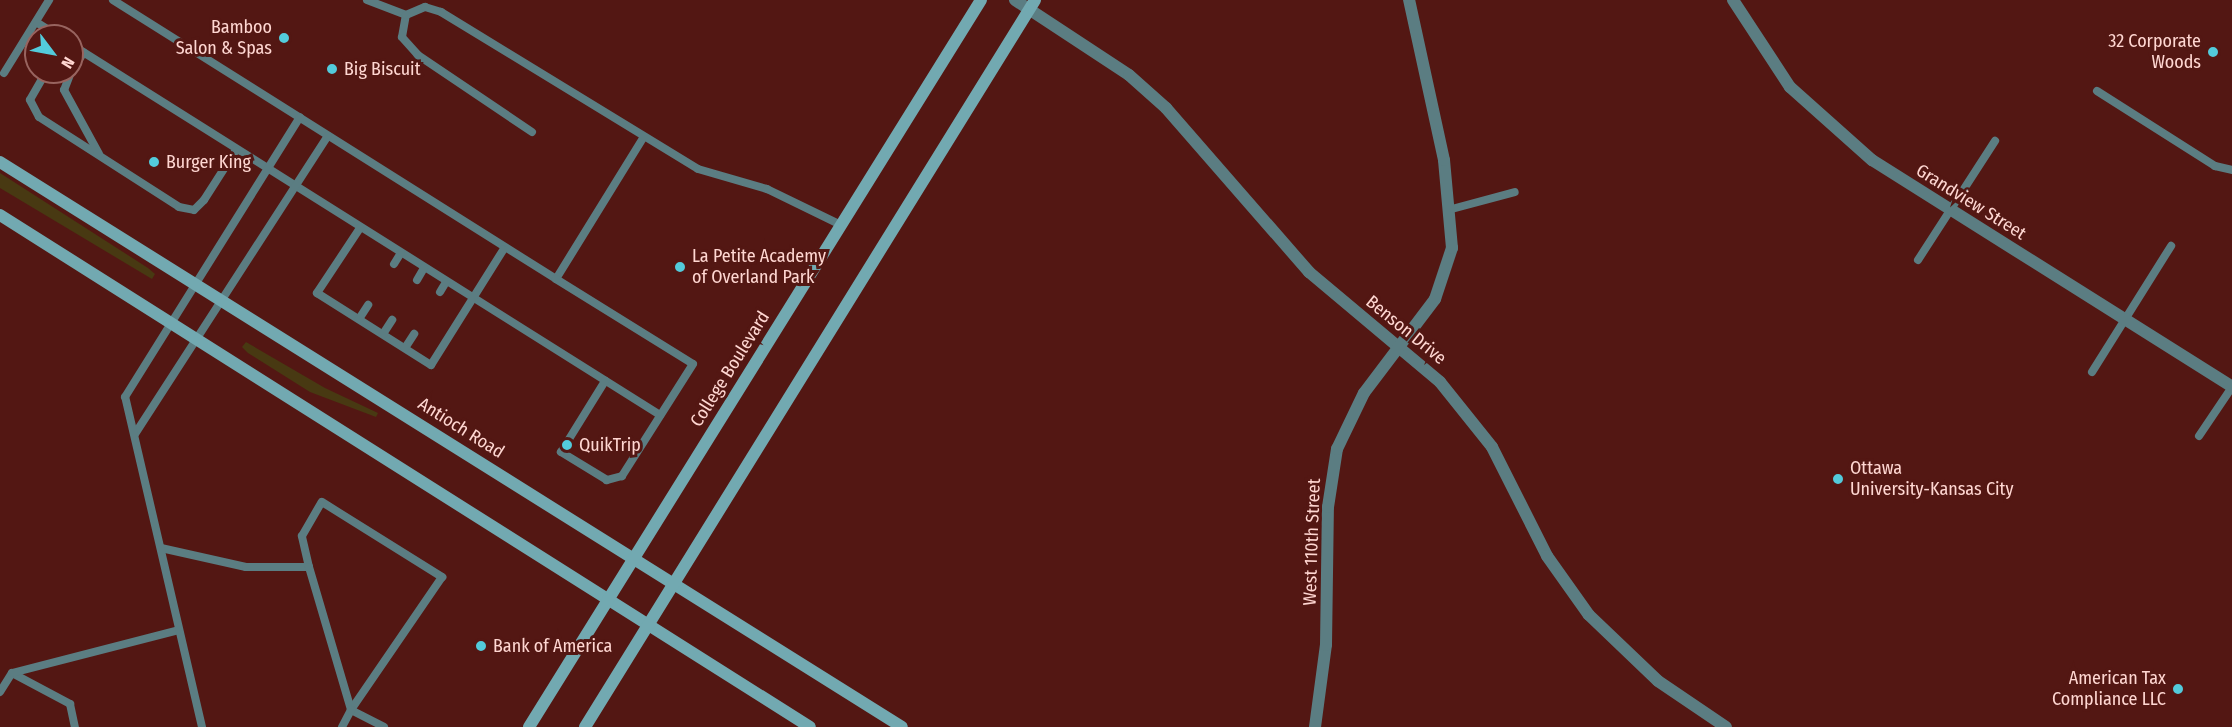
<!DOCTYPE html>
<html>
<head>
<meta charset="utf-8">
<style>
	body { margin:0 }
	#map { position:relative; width:2232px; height:727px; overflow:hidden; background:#531713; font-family:"Fira Sans Condensed",sans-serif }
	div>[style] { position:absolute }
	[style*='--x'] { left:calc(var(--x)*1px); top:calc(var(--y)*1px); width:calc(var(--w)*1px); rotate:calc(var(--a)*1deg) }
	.green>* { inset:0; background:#483912 }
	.lane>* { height:8px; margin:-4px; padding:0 4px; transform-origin:4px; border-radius:4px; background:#5b7d82 }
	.street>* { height:12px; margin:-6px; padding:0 6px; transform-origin:6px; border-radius:6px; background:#5b7d82 }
	.secondary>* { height:12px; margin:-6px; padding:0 6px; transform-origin:6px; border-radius:6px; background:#72a9b1 }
	.dots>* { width:16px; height:16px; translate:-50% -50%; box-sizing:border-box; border:3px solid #531713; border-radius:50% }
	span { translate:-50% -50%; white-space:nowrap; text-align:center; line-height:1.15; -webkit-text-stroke:6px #531713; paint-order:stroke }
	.poi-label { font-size:18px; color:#ffd7d2 }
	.right { translate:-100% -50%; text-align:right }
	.left { translate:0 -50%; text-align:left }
	.street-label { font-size:18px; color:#ffd7d2 }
	.north { position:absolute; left:24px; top:24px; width:60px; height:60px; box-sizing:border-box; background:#531713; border:2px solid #98645f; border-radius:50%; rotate:122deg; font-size:16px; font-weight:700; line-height:24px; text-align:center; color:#ffd7d2 }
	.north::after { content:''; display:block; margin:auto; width:21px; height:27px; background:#53cbdb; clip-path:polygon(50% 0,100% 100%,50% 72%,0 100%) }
</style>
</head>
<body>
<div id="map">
	<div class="green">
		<i style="clip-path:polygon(0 173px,148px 268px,155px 274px,152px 279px,0 188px)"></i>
		<i style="clip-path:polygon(246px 342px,325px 388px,378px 413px,376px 417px,310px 392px,248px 353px,242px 347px)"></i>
	</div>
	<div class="lane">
		<i style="--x:113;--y:0;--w:524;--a:32.2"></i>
		<i style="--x:556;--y:279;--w:166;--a:-58.3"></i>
		<i style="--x:367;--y:0;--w:42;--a:21"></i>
		<i style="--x:36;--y:22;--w:26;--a:32"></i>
		<i style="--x:72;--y:45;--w:695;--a:32.18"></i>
		<i style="--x:72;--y:71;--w:22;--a:-58"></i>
		<i style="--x:46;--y:72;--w:32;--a:120"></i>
		<i style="--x:30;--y:100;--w:19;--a:62"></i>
		<i style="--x:39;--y:117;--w:166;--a:32.7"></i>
		<i style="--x:179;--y:207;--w:15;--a:11"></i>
		<i style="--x:194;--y:210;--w:14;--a:-45"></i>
		<i style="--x:204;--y:200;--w:59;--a:-57.4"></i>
		<i style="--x:71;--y:72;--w:19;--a:111"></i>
		<i style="--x:64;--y:90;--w:73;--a:61.3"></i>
		<i style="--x:4;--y:73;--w:86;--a:-58.3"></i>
		<i style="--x:2097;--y:91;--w:140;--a:32.4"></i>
		<i style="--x:2215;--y:166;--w:17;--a:13"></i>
		<i style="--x:532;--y:132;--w:138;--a:-146"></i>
		<i style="--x:418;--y:55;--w:24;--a:-132"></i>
		<i style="--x:402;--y:37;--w:22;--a:-80"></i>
		<i style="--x:406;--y:15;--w:21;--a:-23"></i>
		<i style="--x:425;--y:7;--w:17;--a:17"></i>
		<i style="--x:441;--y:12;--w:301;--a:31.4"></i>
		<i style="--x:698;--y:169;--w:72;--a:16.2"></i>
		<i style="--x:767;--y:189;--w:82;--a:25.9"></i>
		<i style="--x:1448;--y:210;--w:69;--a:-15"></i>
		<i style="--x:360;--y:228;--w:78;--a:123.5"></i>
		<i style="--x:317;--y:293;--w:135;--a:32.3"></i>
		<i style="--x:431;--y:365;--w:136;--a:-57.9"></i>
		<i style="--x:1918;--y:260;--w:142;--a:-57.1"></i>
		<i style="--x:394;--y:264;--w:13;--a:-58"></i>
		<i style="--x:556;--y:279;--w:161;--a:31.8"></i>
		<i style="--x:693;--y:364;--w:133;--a:122.4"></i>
		<i style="--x:622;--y:476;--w:16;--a:165"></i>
		<i style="--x:607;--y:480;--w:54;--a:-148.7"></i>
		<i style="--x:561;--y:452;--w:84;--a:-58.2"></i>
		<i style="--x:417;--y:280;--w:14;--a:-60"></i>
		<i style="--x:440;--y:292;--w:12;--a:-59"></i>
		<i style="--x:359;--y:319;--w:17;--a:-57"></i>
		<i style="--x:383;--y:334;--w:17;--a:-57"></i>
		<i style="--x:405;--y:348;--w:17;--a:-57"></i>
		<i style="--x:2092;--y:372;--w:149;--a:-57.9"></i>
		<i style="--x:135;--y:434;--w:355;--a:-57.1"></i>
		<i style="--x:2199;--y:436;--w:59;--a:-56"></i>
		<i style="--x:161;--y:548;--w:87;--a:12.6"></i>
		<i style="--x:246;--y:567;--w:63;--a:0"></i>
		<i style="--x:309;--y:567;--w:32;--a:-103"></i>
		<i style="--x:302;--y:536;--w:39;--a:-60"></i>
		<i style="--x:322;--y:502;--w:142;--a:32"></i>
		<i style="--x:442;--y:577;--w:161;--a:124.4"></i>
		<i style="--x:351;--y:710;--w:37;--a:27"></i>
		<i style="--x:309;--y:567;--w:149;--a:73.6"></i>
		<i style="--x:351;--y:710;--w:19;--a:118"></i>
		<i style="--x:12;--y:673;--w:66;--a:28.1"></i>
		<i style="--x:70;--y:704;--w:24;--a:78"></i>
		<i style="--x:0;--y:692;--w:22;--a:-58"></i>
		<i style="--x:12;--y:673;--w:172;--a:-14.4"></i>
		<i style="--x:202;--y:727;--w:339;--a:-103.1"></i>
		<i style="--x:125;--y:397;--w:330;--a:-58"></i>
	</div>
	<div class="street">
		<i style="--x:1015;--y:0;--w:136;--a:33.3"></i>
		<i style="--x:1129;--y:75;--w:50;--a:41.7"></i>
		<i style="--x:1166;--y:108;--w:218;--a:48.9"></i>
		<i style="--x:1309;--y:272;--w:171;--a:40"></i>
		<i style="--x:1440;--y:382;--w:83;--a:51.3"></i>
		<i style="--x:1492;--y:447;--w:122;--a:63.2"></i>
		<i style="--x:1547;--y:556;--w:72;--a:54.6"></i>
		<i style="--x:1589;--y:615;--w:95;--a:43.7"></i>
		<i style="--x:1658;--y:681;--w:82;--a:34.1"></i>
		<i style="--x:1733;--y:0;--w:104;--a:56.8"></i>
		<i style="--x:1790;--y:87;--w:110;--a:41.7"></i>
		<i style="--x:1872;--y:160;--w:426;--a:32.2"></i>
		<i style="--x:1315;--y:727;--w:83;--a:-82.4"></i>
		<i style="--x:1326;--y:645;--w:138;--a:-89.2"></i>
		<i style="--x:1328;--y:507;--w:59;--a:-81.2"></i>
		<i style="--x:1337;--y:449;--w:62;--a:-64.3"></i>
		<i style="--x:1364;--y:393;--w:118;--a:-52.9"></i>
		<i style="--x:1435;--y:299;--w:54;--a:-71.6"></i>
		<i style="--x:1452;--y:248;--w:88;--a:-95.2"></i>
		<i style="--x:1444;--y:160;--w:164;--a:-102.3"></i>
	</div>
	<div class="secondary">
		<i style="--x:0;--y:162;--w:1064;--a:32.06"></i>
		<i style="--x:0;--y:215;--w:958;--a:32.3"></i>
		<i style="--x:529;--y:727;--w:856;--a:-58.13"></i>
		<i style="--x:585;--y:727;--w:855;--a:-58.24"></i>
	</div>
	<div class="dots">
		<i style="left:284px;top:38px;background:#53cbdb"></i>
		<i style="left:2213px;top:52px;background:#53cbdb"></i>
		<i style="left:332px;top:69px;background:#53cbdb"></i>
		<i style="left:154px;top:162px;background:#53cbdb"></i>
		<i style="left:680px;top:267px;background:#53cbdb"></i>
		<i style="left:567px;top:445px;background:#53cbdb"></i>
		<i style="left:1838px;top:479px;background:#53cbdb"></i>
		<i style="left:481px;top:646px;background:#53cbdb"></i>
		<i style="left:2178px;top:689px;background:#53cbdb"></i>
	</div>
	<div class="poi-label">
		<span class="right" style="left:272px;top:38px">Bamboo<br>Salon &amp; Spas</span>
		<span class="right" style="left:2201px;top:52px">32 Corporate<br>Woods</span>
		<span class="left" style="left:344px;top:69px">Big Biscuit</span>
		<span class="left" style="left:166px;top:162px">Burger King</span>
		<span class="left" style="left:692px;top:267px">La Petite Academy<br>of Overland Park</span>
		<span class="left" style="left:579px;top:445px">QuikTrip</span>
		<span class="left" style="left:1850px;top:479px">Ottawa<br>University-Kansas City</span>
		<span class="left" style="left:493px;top:646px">Bank of America</span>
		<span class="right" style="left:2166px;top:689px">American Tax<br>Compliance LLC</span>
	</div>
	<div class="street-label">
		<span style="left:1971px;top:202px;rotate:32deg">Grandview Street</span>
		<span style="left:1406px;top:330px;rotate:39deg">Benson Drive</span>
		<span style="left:730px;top:369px;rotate:-58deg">College Boulevard</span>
		<span style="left:461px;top:428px;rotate:32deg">Antioch Road</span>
		<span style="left:1312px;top:542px;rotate:-88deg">West 110th Street</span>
	</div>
	<div class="north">N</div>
</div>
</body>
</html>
